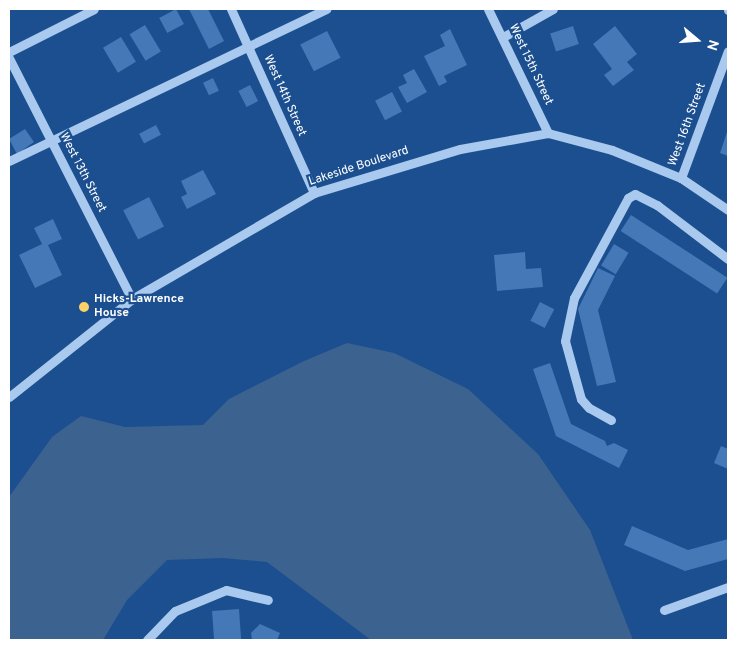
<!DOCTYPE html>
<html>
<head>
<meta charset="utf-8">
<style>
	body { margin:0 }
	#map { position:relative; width:737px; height:649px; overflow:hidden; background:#1b4f8f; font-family:Overpass,sans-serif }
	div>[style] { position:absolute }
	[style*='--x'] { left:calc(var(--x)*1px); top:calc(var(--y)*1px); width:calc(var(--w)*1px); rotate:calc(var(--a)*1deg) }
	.water>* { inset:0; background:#3c6290 }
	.building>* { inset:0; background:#4478b7; transform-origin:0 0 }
	.minor>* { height:9px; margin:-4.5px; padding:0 4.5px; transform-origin:4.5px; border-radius:4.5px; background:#a9c9ee }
	.dots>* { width:14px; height:14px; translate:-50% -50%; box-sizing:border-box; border:2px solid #1b4f8f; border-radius:50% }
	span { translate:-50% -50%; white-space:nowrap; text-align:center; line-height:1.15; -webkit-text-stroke:4.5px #1b4f8f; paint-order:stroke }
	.street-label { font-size:12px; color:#fff }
	.poi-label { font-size:12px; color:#fff; font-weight:700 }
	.left { translate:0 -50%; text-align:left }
	.frame { position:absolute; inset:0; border:10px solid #fff; pointer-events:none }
	.north { position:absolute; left:672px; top:15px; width:50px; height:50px; -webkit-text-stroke:4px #1b4f8f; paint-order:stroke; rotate:108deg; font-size:14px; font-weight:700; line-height:20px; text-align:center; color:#fff }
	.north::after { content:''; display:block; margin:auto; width:18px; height:22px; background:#fff; clip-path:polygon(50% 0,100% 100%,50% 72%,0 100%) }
</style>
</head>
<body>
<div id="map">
	<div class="water">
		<i style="clip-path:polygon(347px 343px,394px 353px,468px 389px,538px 454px,590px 530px,633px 640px,371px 640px,267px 562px,223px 558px,167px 560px,127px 600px,103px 640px,9px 640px,9px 497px,52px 437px,81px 416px,125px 427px,203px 425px,229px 399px,304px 361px)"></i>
	</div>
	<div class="building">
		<i style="left:176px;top:9px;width:17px;height:19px;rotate:62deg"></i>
		<i style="clip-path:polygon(189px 9px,208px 9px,224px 41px,209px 49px)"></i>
		<i style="left:145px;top:25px;width:31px;height:18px;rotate:59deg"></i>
		<i style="left:573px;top:26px;width:19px;height:24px;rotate:72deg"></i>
		<i style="clip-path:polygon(615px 26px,637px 54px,627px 62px,634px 70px,613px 86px,604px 75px,612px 69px,593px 44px)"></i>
		<i style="clip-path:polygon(450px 29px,467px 65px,444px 76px,447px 82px,439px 86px,424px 56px,445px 46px,440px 35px)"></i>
		<i style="left:327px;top:31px;width:30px;height:30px;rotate:63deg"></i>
		<i style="left:121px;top:37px;width:29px;height:21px;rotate:59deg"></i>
		<i style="clip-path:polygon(414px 69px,427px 92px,407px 103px,398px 87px,407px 83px,403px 75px)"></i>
		<i style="left:213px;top:78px;width:14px;height:11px;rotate:65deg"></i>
		<i style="left:250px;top:85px;width:18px;height:13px;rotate:63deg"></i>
		<i style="left:392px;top:92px;width:22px;height:19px;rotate:63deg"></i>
		<i style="left:156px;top:125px;width:11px;height:19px;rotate:63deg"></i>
		<i style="clip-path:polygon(25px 129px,34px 142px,17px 154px,9px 139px)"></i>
		<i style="clip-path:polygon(728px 129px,728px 156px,720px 153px)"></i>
		<i style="clip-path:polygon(203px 170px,216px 194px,187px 209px,181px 197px,187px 194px,181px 181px)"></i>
		<i style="left:149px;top:197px;width:33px;height:29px;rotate:63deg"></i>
		<i style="left:631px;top:215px;width:115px;height:19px;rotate:33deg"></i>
		<i style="clip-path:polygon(53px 219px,62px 239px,48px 245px,62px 275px,35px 288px,19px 255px,42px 244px,34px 228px)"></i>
		<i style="left:614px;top:244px;width:17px;height:25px;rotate:31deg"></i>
		<i style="clip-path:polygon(525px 252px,526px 269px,541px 268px,543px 287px,497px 291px,494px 255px)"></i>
		<i style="clip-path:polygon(598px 268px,615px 276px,598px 310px,616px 382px,597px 386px,578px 309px)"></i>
		<i style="left:540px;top:302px;width:16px;height:21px;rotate:27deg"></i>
		<i style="clip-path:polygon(550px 363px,571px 424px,605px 441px,607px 446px,614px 443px,628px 450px,619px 468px,556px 436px,533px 369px)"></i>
		<i style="clip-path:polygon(721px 446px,728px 449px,728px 469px,714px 463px)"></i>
		<i style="clip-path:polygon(632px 526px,688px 550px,728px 539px,728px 559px,685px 571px,624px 545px)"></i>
		<i style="left:239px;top:609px;width:31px;height:27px;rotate:86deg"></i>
		<i style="clip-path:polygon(260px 624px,280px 633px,277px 640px,252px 640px,251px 633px)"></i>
	</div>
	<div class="minor">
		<i style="--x:231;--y:9;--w:202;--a:65.7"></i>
		<i style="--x:488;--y:9;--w:138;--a:64.2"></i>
		<i style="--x:728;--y:9;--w:1;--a:90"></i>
		<i style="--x:503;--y:37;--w:57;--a:-29.2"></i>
		<i style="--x:9;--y:52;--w:95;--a:-26.8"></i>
		<i style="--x:9;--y:58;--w:271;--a:63"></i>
		<i style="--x:9;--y:161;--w:352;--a:-25.6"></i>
		<i style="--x:681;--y:178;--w:135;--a:-69.7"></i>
		<i style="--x:9;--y:397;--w:157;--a:-38.5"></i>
		<i style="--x:132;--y:299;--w:211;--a:-30.2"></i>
		<i style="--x:314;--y:193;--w:152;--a:-16.8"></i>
		<i style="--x:460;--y:149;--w:89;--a:-10.3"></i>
		<i style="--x:548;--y:133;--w:66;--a:14.9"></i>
		<i style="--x:612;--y:150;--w:74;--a:22.1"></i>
		<i style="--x:681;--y:178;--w:57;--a:34.2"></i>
		<i style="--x:611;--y:420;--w:25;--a:-151"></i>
		<i style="--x:589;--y:408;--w:12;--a:-132"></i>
		<i style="--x:581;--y:399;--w:60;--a:-105.4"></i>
		<i style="--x:565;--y:341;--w:44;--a:-78.2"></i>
		<i style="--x:574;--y:298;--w:114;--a:-61.6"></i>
		<i style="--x:628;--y:198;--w:8;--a:-30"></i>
		<i style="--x:635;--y:194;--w:25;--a:27"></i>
		<i style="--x:657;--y:205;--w:89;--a:37.3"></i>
		<i style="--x:664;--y:610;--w:68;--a:-19.8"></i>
		<i style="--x:147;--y:640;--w:40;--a:-46"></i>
		<i style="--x:175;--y:611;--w:55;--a:-22.4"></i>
		<i style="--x:226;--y:590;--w:43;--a:13.4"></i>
	</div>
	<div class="dots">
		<i style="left:84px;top:307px;background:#ffd166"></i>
	</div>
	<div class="street-label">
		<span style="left:530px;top:65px;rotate:65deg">West 15th Street</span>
		<span style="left:284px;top:96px;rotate:66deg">West 14th Street</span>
		<span style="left:688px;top:125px;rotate:-70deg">West 16th Street</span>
		<span style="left:359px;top:167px;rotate:-18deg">Lakeside Boulevard</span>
		<span style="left:82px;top:173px;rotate:63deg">West 13th Street</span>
	</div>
	<div class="poi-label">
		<span class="left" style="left:94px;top:307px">Hicks-Lawrence<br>House</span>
	</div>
	<div class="frame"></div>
	<div class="north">N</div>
</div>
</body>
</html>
